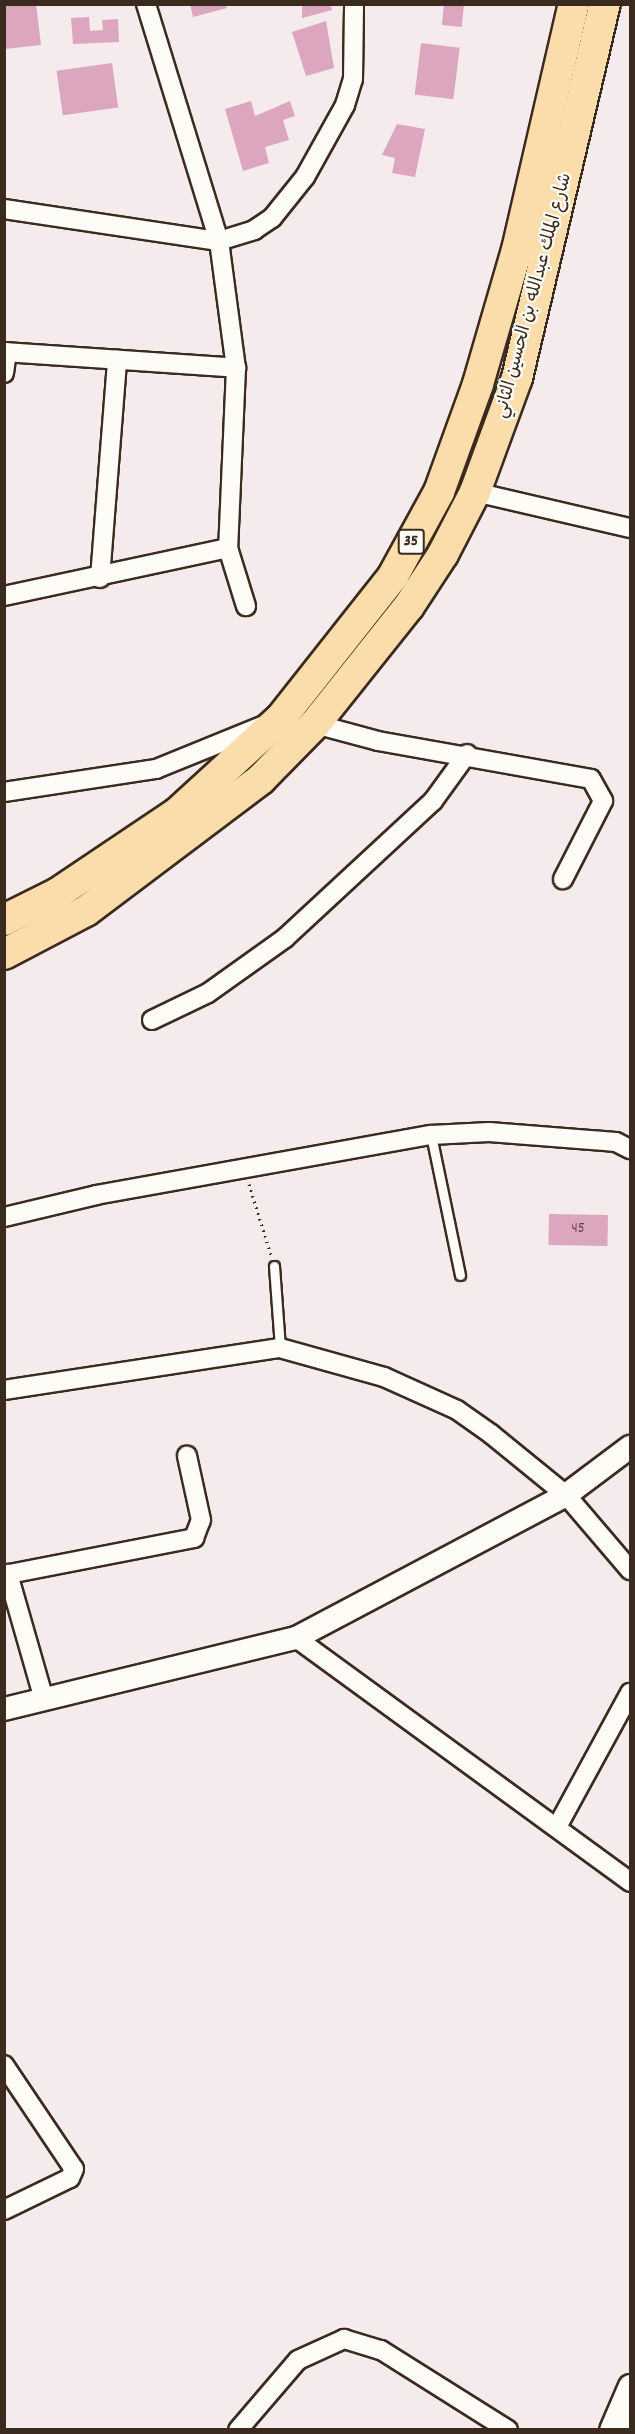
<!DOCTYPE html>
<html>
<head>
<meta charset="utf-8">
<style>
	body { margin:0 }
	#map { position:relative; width:635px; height:2434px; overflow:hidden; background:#f6ebec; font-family:Dekko,"Playpen Sans Arabic",sans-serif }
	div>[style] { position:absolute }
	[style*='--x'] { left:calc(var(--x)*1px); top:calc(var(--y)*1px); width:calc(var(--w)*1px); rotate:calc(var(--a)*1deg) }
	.building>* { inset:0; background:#dba6be; transform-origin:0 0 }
	.path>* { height:3px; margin-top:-1.5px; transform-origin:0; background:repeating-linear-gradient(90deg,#3b2a1e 0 1.5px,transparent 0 6px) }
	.roads { filter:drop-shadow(2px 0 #3b2a1e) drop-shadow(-2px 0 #3b2a1e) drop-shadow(0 2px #3b2a1e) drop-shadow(0 -2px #3b2a1e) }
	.service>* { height:9px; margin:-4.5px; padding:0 4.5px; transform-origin:4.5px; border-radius:4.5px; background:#fdfcf7 }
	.minor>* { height:18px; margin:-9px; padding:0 9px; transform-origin:9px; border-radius:9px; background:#fdfcf7 }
	.tertiary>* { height:22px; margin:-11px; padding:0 11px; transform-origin:11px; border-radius:11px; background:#fdfcf7 }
	.trunk>* { height:30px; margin:-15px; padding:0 15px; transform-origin:15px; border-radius:15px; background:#faddab }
	span { translate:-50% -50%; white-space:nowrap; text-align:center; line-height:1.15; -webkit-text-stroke:4.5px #fdfcf7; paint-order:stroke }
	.number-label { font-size:15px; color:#634946 }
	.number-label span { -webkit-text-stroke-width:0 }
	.shield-label span { padding:2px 4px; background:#fdfcf7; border:2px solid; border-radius:4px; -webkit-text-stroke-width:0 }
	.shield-label { font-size:16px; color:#3b2a1e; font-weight:700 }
	.street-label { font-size:18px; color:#3b2a1e }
	.frame { position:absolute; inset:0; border:6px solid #3b2a1e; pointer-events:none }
</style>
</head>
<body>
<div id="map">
	<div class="building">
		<i style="clip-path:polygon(4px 4px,36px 4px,41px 45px,5px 49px)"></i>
		<i style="clip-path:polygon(190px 4px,226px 4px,227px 8px,193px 17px)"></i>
		<i style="clip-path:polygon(302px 4px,330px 4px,332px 10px,302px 18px)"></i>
		<i style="left:444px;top:4px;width:20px;height:21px;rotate:6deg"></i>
		<i style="clip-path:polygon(89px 17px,90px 31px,103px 30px,102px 20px,118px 19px,119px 42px,73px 44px,71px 18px)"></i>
		<i style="clip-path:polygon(326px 21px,334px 68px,306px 76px,292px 32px)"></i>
		<i style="left:421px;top:43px;width:39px;height:52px;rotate:7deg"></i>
		<i style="left:112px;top:63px;width:45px;height:56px;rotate:82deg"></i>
		<i style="clip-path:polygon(251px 101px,255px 116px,290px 101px,295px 116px,283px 120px,289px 140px,265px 147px,269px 163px,243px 171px,225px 109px)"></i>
		<i style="clip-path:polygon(397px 124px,425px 129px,415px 177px,392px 173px,395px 158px,382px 155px)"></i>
		<i style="left:549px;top:1214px;width:59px;height:31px;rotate:1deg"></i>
	</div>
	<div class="path">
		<i style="--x:249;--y:1184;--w:74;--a:72.8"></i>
	</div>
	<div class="roads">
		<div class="service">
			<i style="--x:431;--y:1135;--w:143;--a:78.3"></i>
			<i style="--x:274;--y:1266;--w:82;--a:85.8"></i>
		</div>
		<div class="minor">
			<i style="--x:146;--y:4;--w:248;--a:72.9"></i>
			<i style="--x:219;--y:241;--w:128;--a:82.4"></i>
			<i style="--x:236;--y:368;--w:180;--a:92.5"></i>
			<i style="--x:228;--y:548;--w:61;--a:72.8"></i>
			<i style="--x:4;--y:209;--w:217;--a:8.5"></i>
			<i style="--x:219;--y:241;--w:37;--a:-17"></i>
			<i style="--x:254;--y:230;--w:22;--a:-34"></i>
			<i style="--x:272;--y:218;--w:53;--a:-51.2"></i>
			<i style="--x:305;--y:177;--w:82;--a:-60.9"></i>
			<i style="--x:345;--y:105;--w:27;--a:-73"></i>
			<i style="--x:353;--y:79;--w:75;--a:-89.2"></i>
			<i style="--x:4;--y:352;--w:233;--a:3.9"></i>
			<i style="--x:4;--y:373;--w:21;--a:-82"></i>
			<i style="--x:475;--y:492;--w:159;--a:13.1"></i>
			<i style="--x:100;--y:578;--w:219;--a:-85.5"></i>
			<i style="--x:4;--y:596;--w:229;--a:-12.1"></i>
			<i style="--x:315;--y:724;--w:65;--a:15.1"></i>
			<i style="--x:378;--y:741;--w:216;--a:10.1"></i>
			<i style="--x:591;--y:779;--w:25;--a:61"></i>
			<i style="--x:603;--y:801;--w:88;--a:117.1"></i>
			<i style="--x:4;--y:792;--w:154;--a:-8.6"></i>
			<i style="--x:156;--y:769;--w:114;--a:-22.1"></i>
			<i style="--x:152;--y:1020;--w:62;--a:-25.7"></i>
			<i style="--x:208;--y:993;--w:95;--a:-35.5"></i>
			<i style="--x:285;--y:938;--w:202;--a:-42.8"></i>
			<i style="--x:433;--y:801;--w:58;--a:-54.1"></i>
			<i style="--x:4;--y:1217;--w:95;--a:-13.4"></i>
			<i style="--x:96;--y:1195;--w:340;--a:-10.2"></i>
			<i style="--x:431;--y:1135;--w:58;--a:-3"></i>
			<i style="--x:489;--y:1132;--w:127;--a:4.5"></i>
			<i style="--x:616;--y:1142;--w:16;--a:27"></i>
			<i style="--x:4;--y:1390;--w:279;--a:-8.7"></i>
			<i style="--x:280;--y:1348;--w:108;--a:15.6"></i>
			<i style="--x:384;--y:1377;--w:80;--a:24.3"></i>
			<i style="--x:457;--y:1410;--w:42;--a:35.2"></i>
			<i style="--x:491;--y:1434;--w:97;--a:39.1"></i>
			<i style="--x:566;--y:1495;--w:99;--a:49.5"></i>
			<i style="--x:8;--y:1574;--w:127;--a:74"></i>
			<i style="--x:4;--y:1575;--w:194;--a:-11"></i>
			<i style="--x:194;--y:1538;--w:19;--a:-69"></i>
			<i style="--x:201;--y:1520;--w:66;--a:-102.3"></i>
			<i style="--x:296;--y:1638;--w:414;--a:36.1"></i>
			<i style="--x:557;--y:1827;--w:153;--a:-61.4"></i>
			<i style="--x:4;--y:2065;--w:125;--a:56.1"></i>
			<i style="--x:74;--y:2169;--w:10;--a:114"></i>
			<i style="--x:70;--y:2178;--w:73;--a:154.1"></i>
			<i style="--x:238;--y:2430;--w:92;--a:-49.4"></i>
			<i style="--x:298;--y:2360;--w:51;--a:-24.5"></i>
			<i style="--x:344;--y:2339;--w:39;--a:17"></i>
			<i style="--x:381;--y:2350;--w:150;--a:32.2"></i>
		</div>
		<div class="tertiary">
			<i style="--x:4;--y:1709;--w:301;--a:-13.7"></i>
			<i style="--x:296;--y:1638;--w:306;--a:-27.9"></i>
			<i style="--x:566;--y:1495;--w:80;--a:-36.9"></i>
			<i style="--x:611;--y:2430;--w:48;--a:-66.6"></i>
			<i style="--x:630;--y:2430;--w:3;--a:-90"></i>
		</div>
		<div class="trunk">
			<i style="--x:4;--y:920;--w:60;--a:-26.6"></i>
			<i style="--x:58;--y:893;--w:143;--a:-33.9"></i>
			<i style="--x:177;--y:813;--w:141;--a:-42.4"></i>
			<i style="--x:281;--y:718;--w:181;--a:-51.7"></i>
			<i style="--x:393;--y:576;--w:96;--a:-61.3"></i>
			<i style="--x:439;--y:492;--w:115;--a:-70.1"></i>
			<i style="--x:478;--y:384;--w:140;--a:-73.8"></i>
			<i style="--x:517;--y:250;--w:253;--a:-77"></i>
			<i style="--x:4;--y:954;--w:93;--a:-27.7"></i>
			<i style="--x:86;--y:911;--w:219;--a:-37"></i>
			<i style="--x:261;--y:779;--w:77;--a:-45.5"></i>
			<i style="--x:315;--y:724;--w:151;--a:-51.5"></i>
			<i style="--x:409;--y:606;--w:62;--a:-56.8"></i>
			<i style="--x:443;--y:554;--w:70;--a:-62.7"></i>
			<i style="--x:475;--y:492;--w:121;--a:-69.8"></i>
			<i style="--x:517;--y:378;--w:384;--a:-76.8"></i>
		</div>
	</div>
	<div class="number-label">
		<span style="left:578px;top:1230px">45</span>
	</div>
	<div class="shield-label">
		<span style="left:411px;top:542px">35</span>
	</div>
	<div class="street-label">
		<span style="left:535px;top:296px;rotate:-75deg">شارع الملك عبدالله بن الحسين الثاني</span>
	</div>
	<div class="frame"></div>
</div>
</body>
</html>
